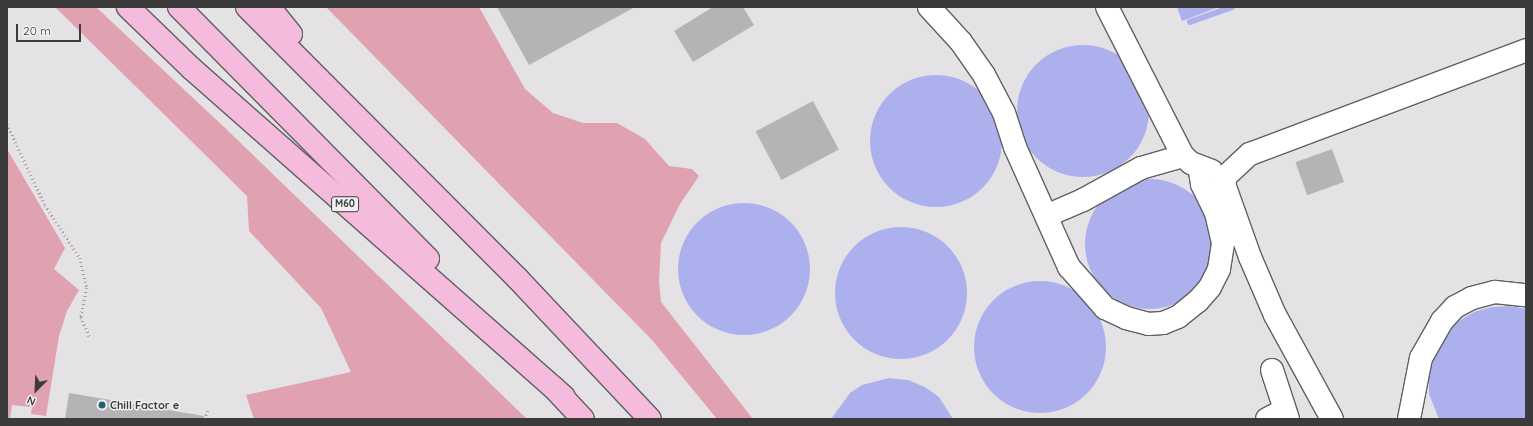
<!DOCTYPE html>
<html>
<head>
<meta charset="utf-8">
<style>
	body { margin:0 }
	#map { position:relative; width:1533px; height:426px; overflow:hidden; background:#e5e2e5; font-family:Quicksand,sans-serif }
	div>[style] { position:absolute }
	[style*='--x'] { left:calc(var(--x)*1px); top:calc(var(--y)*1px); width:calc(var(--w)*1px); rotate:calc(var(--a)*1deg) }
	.green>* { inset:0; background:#e0a2b0 }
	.water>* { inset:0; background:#acb1ee }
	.round { border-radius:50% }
	.stream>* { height:6px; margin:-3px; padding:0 3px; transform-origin:3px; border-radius:3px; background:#acb1ee }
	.building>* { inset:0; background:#b4b3b6; transform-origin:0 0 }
	.path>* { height:2.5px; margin-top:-1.25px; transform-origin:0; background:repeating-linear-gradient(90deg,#9e9c9e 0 1px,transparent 0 4px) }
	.roads { filter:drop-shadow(1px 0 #626062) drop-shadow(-1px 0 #626062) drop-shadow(0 1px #626062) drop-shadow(0 -1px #626062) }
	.minor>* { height:22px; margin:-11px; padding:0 11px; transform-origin:11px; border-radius:11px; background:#fff }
	.highway>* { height:22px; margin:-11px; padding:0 11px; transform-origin:11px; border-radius:11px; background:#f4bbdc }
	.dots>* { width:11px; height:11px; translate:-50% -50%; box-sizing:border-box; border:2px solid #f2eff2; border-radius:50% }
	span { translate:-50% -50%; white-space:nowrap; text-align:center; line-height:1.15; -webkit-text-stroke:3px #f2eff2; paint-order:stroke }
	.shield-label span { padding:1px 3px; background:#f2eff2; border:1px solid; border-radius:3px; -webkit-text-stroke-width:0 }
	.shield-label { font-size:10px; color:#3c3b3c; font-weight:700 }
	.poi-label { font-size:11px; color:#3c3b3c; font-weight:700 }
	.left { translate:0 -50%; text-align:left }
	.frame { position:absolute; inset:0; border:8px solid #3c3b3c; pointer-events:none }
	.north { position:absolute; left:16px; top:370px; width:40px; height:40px; -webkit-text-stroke:3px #f2eff2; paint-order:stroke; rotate:204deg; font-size:11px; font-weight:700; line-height:16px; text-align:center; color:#3c3b3c }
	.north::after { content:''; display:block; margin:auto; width:14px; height:18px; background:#3c3b3c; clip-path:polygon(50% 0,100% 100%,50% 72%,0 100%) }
	.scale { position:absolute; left:16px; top:24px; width:65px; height:18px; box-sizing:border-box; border:2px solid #3c3b3c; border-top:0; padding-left:5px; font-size:12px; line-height:14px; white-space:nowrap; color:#3c3b3c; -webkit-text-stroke:3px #f2eff2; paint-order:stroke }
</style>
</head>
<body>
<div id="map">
	<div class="green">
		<i style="clip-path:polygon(55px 7px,96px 7px,224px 127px,527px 419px,254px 419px,246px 395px,351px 372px,321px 308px,249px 231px,247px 196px)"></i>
		<i style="clip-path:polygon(326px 7px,479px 7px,525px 89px,553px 113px,583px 123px,617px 123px,645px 139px,669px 166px,692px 169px,699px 176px,680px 204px,661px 243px,659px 281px,661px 302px,753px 419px,717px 419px,652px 340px)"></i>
		<i style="clip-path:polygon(7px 149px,65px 248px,54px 269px,79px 290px,67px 311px,59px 336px,46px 416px,31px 414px,32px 407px,12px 405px,10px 419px,7px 419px)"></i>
	</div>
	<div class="water">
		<i style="clip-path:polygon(1177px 7px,1219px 7px,1182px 21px)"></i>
		<i class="round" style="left:1017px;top:45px;width:132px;height:132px"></i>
		<i class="round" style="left:870px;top:75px;width:132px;height:132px"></i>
		<i class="round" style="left:1085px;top:179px;width:130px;height:130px"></i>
		<i class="round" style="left:678px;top:203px;width:132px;height:132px"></i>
		<i class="round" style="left:835px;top:227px;width:132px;height:132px"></i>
		<i class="round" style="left:974px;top:281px;width:132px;height:132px"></i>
		<i style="clip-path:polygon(1510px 306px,1526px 309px,1526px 419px,1439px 419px,1429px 394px,1429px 372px,1434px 352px,1444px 334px,1457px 322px,1474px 312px,1491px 307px)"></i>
		<i style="clip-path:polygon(889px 378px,908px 380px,925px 387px,939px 397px,953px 419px,831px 419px,850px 393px,862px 385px)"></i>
	</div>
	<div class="stream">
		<i style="--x:1190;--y:22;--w:45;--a:-19.7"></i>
	</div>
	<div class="building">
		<i style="clip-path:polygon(497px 7px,635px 7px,529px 65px)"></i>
		<i style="clip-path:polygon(713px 7px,743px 7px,754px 25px,693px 62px,674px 31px)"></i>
		<i style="left:813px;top:101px;width:55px;height:65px;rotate:62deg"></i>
		<i style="left:1332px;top:149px;width:35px;height:39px;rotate:70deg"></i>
		<i style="clip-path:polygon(69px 393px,204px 416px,203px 419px,65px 419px)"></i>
	</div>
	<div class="path">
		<i style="--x:7;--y:124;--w:89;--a:64.9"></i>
		<i style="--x:45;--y:205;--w:64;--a:56.6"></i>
		<i style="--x:80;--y:258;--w:31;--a:77"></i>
		<i style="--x:87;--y:288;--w:30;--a:102"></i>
		<i style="--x:81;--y:317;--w:21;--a:67"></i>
		<i style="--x:204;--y:419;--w:10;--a:-66"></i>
	</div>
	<div class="roads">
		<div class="minor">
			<i style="--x:929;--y:7;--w:47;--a:47.6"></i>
			<i style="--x:961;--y:42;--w:40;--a:55.1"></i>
			<i style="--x:984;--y:75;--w:43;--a:62.2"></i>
			<i style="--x:1004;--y:113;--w:36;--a:72"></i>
			<i style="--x:1015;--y:147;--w:132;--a:65.8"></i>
			<i style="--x:1069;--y:267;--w:55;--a:48.7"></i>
			<i style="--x:1105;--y:308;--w:23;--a:25"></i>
			<i style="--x:1126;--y:318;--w:23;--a:15"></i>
			<i style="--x:1148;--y:324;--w:15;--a:-4"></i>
			<i style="--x:1163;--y:323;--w:16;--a:-22"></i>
			<i style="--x:1178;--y:317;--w:26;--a:-39"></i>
			<i style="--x:1198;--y:301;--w:18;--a:-49"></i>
			<i style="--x:1210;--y:287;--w:20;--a:-63"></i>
			<i style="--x:1219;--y:269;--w:26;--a:-81"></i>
			<i style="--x:1223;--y:243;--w:31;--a:-103"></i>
			<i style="--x:1216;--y:213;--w:32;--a:-116"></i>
			<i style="--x:1202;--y:184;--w:18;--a:-99"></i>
			<i style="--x:1107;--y:7;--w:167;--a:63"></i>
			<i style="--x:1183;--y:156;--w:11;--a:41"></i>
			<i style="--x:1191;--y:163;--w:22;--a:21"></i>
			<i style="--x:1046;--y:216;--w:40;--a:-23.4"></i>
			<i style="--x:1083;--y:200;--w:66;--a:-28.9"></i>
			<i style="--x:1141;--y:168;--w:44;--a:-15.9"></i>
			<i style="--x:1272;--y:370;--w:52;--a:71.9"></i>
			<i style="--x:1267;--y:419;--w:20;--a:-27"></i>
			<i style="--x:1332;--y:419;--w:119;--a:-118.7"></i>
			<i style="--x:1275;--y:315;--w:63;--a:-113.3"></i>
			<i style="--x:1250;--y:257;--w:77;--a:-109.6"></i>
			<i style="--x:1224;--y:184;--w:8;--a:-76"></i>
			<i style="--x:1226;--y:176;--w:33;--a:-43"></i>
			<i style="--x:1250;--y:154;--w:295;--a:-20.6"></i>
			<i style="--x:1409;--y:419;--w:62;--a:-78.9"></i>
			<i style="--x:1421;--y:358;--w:43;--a:-60.4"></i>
			<i style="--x:1442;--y:321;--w:19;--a:-47"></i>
			<i style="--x:1455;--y:307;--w:19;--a:-28"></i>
			<i style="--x:1472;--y:298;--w:24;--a:-15"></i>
			<i style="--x:1495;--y:292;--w:31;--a:6"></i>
		</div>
		<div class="highway">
			<i style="--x:128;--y:7;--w:88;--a:44.1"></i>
			<i style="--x:191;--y:68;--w:497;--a:41.4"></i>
			<i style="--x:179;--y:7;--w:354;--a:45.3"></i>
			<i style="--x:247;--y:7;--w:384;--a:45.1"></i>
			<i style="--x:518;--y:279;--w:192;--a:46.7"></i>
			<i style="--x:269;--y:7;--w:35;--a:51"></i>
			<i style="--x:554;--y:388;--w:42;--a:46.9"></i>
		</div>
	</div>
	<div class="dots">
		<i style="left:102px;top:405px;background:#1d6374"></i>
	</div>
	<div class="shield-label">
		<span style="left:345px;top:204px">M60</span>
	</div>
	<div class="poi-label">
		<span class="left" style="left:110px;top:405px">Chill Factor e</span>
	</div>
	<div class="frame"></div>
	<div class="north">N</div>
	<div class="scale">20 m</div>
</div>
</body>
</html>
